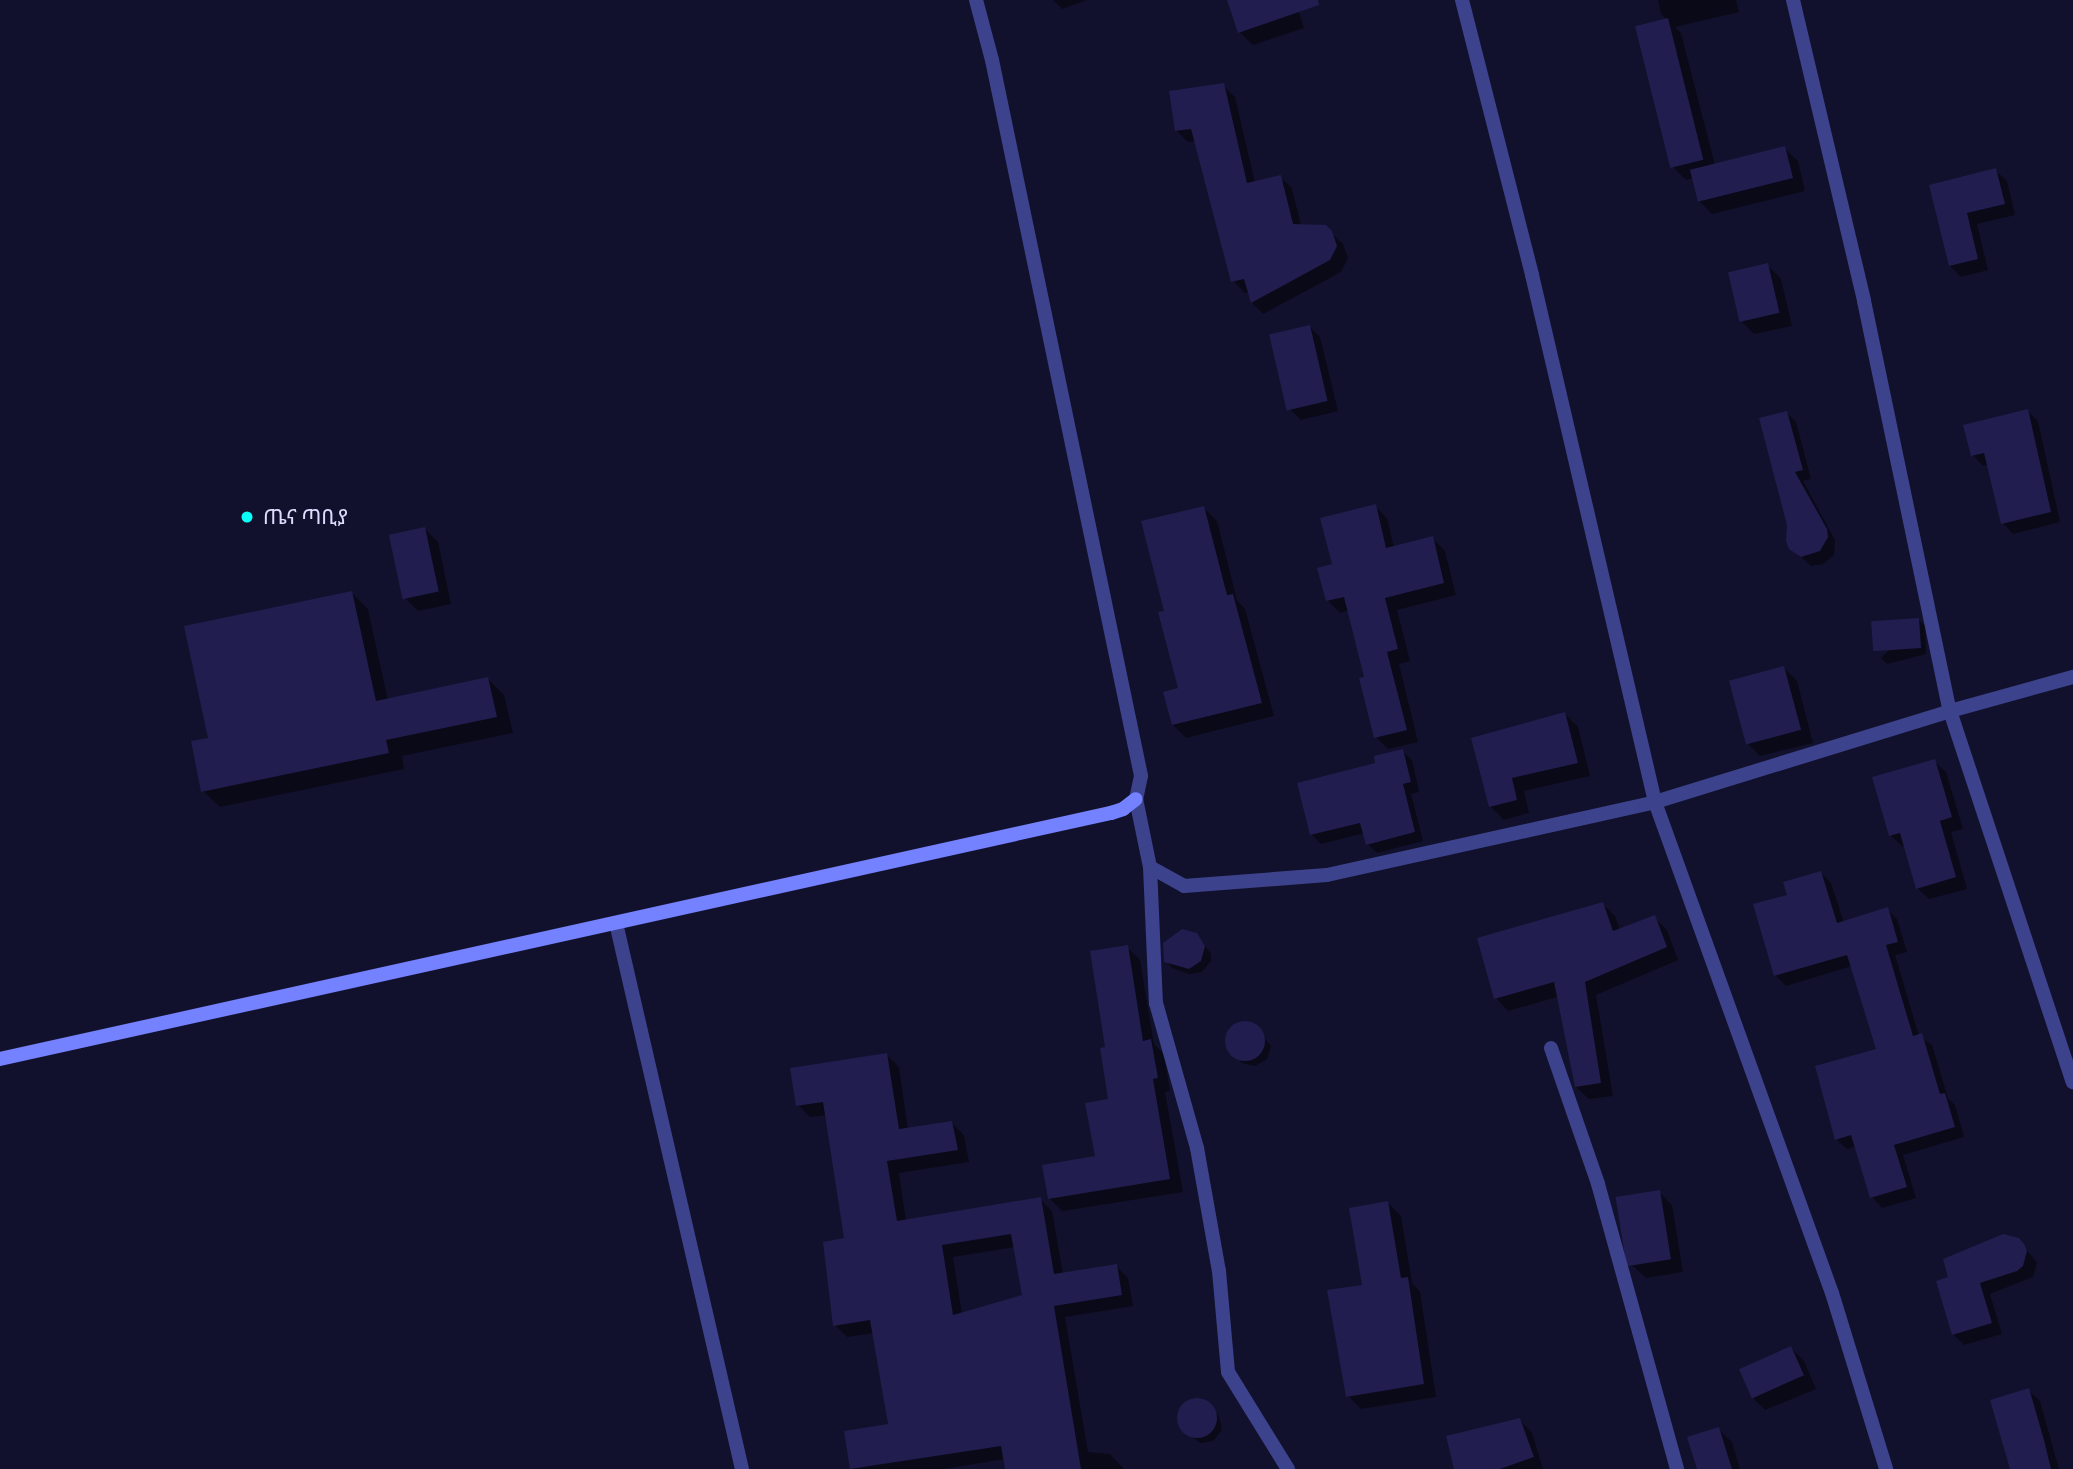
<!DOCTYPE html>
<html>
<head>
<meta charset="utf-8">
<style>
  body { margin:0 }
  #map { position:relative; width:2073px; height:1469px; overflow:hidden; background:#12112d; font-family:"PT Sans Narrow","Noto Sans Ethiopic",sans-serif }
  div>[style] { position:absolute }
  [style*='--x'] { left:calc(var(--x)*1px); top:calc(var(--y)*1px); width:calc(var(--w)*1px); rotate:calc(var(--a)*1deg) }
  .shadow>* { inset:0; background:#0007 }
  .building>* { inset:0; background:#211d4e; transform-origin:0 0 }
  .round { border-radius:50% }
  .street>* { height:14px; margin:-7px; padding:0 7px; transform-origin:7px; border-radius:7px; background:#3c438c }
  .secondary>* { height:14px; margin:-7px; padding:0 7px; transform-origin:7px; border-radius:7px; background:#7482ff }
  .dots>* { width:19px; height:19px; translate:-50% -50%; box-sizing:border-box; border:4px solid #12112d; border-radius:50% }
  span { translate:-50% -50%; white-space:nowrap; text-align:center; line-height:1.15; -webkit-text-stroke:6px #12112d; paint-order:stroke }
  .poi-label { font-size:21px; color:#ddf }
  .left { translate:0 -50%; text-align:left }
</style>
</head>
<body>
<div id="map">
  <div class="shadow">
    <div style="clip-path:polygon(1053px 0,1087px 0,1062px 9px)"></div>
    <div style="clip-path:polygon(1229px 0,1295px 0,1304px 28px,1253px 45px,1239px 32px)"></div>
    <div style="clip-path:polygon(1658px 0,1736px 0,1739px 12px,1675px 27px,1681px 33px,1715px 165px,1784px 148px,1798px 161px,1805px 191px,1712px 214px,1699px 201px,1694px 178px,1686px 180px,1673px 167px,1667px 20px,1661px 14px)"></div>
    <div style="clip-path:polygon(1223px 85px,1235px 97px,1255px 183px,1280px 177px,1292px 188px,1301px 226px,1325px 227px,1343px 244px,1348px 258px,1341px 272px,1263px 314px,1252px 303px,1249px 292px,1245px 293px,1233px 281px,1196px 141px,1188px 142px,1176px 130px)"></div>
    <div style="clip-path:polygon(1995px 170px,2007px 181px,2015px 215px,1977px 224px,1988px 270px,1961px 277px,1950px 266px,1931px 186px)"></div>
    <div style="clip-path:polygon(1767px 265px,1781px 279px,1792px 326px,1754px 334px,1741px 321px)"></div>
    <div style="clip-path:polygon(1310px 327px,1320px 337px,1338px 411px,1301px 420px,1290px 409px)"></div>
    <div style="clip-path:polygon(2027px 411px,2038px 421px,2060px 522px,2013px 534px,2003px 523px,1989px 464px,1983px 466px,1973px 455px)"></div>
    <div style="clip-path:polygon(1787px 413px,1796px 422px,1811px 479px,1803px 481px,1835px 540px,1834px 555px,1823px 564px,1811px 566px,1791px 548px)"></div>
    <div style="clip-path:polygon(1375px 506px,1387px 518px,1394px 548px,1432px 538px,1445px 551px,1456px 595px,1397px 610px,1410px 661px,1399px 664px,1418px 742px,1388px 749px,1376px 737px,1366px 678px,1349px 610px,1340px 613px,1327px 600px,1335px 565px)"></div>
    <div style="clip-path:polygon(1204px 508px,1217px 521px,1237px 600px,1245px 609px,1274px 716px,1186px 738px,1173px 725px,1180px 690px,1166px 612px)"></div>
    <div style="clip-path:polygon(425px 529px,438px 542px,451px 604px,418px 611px,404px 597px)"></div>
    <div style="clip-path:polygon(351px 592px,368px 609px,388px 701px,488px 679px,504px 695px,513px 733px,402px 756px,404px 769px,220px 807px,203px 791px)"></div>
    <div style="clip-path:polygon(1919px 620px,1925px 626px,1926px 654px,1887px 664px,1881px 658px)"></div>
    <div style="clip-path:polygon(1784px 668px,1797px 681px,1813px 743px,1760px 756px,1747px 743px)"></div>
    <div style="clip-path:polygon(1565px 714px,1578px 727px,1590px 776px,1524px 791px,1529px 813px,1504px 820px,1491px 807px,1473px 739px)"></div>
    <div style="clip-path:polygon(1402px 751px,1412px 760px,1419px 792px,1411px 794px,1423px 841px,1377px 853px,1367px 844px,1365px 833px,1321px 844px,1311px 834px)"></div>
    <div style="clip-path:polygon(1934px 761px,1946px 772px,1963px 829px,1951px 832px,1967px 889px,1929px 899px,1917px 888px,1905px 845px,1902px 846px,1890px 835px)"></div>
    <div style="clip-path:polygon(1821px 873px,1831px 883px,1844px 923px,1887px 909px,1897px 919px,1907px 952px,1895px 955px,1919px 1036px,1932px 1045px,1948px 1098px,1955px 1105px,1964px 1137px,1903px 1155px,1916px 1198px,1882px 1208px,1872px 1197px,1856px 1146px,1847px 1149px,1836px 1139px,1878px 1050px,1852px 966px,1786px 986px,1775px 975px,1789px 896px)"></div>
    <div style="clip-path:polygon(1603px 904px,1615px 916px,1620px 930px,1654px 917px,1667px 930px,1678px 960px,1596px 995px,1613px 1096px,1589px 1099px,1576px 1087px,1557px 997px,1508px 1011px,1496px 998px)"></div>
    <div style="clip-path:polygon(1197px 935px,1211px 954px,1211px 961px,1202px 972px,1189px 974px,1172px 968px,1166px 961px)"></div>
    <div style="clip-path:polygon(1127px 947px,1140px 960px,1154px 1044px,1164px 1054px,1170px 1091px,1165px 1092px,1183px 1192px,1062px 1211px,1049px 1198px,1097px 1157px,1110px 1101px,1107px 1048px)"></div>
    <div style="clip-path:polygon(1242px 1024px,1256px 1027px,1271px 1046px,1267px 1059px,1255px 1066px,1242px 1063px,1228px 1045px,1230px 1031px)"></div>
    <div style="clip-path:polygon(evenodd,886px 1054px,899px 1067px,908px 1130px,952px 1123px,964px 1135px,969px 1162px,899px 1173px,906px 1221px,1040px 1199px,1052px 1211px,1063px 1274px,1116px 1266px,1128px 1278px,1133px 1306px,1065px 1317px,1088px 1452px,1110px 1454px,1124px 1469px,1007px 1469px,1005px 1459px,944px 1469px,852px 1469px,846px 1433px,890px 1426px,874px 1333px,847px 1337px,835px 1325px,846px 1240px,827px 1115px,810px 1117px,798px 1105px,886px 1054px,1015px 1247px,1024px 1296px,962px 1314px,953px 1257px,1015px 1247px)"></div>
    <div style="clip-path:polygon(1659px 1192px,1672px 1205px,1683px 1272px,1646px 1278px,1632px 1265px)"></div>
    <div style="clip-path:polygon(1388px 1203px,1401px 1216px,1412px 1283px,1420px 1292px,1436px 1397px,1361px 1409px,1348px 1396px,1364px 1286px)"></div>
    <div style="clip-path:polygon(2023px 1245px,2037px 1263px,2033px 1277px,1990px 1294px,2002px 1334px,1964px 1345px,1953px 1334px,1938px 1282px)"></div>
    <div style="clip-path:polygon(1791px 1348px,1804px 1361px,1816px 1389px,1765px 1410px,1752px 1397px)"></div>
    <div style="clip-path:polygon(2028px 1390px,2040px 1401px,2059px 1469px,2011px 1469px)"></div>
    <div style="clip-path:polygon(1201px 1400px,1219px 1416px,1222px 1430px,1213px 1441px,1200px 1443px,1181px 1428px,1179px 1415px,1187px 1403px)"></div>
    <div style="clip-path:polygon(1520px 1420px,1532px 1433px,1543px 1469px,1456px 1469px)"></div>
    <div style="clip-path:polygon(1718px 1429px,1732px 1442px,1740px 1469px,1699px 1469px)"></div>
  </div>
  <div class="building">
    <div style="clip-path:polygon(1227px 0,1318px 0,1319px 5px,1238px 33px)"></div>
    <div style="left:1668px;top:18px;width:146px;height:34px;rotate:76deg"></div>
    <div style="clip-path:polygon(1224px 83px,1247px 183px,1281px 175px,1293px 224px,1326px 225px,1332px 231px,1337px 246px,1330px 260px,1251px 303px,1244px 279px,1231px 282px,1191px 129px,1175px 131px,1169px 91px)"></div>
    <div style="left:1785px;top:146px;width:33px;height:98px;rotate:76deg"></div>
    <div style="clip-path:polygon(1996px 168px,2005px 204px,1967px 213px,1978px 259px,1949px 266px,1929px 185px)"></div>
    <div style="left:1768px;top:263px;width:51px;height:41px;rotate:77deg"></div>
    <div style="left:1310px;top:325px;width:78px;height:42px;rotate:77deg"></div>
    <div style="clip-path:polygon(2028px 409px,2051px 512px,2001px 524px,1984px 453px,1971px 456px,1963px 425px)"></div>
    <div style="clip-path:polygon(1787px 411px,1803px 470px,1795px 472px,1827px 529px,1828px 537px,1820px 551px,1801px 557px,1789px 549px,1786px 541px,1787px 525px,1759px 418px)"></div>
    <div style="clip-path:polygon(1376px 504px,1386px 548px,1433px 536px,1444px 583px,1385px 598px,1398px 649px,1387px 652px,1407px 730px,1374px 738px,1359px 678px,1364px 677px,1344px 597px,1326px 601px,1317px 568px,1332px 564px,1320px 518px)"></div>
    <div style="clip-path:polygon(1204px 506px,1227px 595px,1233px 594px,1262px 703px,1172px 725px,1163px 692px,1178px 688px,1158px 612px,1164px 611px,1141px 521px)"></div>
    <div style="left:425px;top:527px;width:66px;height:37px;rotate:78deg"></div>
    <div style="clip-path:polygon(352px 591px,376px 701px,488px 677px,497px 717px,386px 740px,389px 753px,201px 792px,191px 741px,208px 738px,184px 626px)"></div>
    <div style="left:1919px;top:618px;width:30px;height:48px;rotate:86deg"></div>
    <div style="left:1784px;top:666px;width:66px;height:57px;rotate:75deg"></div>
    <div style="clip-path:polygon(1565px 712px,1578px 763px,1512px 778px,1517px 800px,1489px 807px,1471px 738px)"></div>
    <div style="clip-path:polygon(1403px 749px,1411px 782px,1403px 784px,1415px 832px,1366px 845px,1360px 823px,1310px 835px,1297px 783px,1375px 763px,1374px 756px)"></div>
    <div style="clip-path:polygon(1935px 759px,1952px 817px,1940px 821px,1956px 877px,1916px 889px,1900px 833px,1889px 836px,1872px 777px)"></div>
    <div style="clip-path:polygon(1821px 871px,1837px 923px,1888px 907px,1898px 942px,1886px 945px,1913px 1036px,1922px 1033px,1940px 1094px,1945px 1093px,1955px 1127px,1894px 1145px,1907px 1187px,1870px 1198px,1851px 1135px,1835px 1140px,1815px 1066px,1876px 1049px,1847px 955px,1774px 976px,1753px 904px,1787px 895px,1783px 882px)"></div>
    <div style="clip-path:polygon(1603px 902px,1613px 931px,1655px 915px,1667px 947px,1585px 982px,1601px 1083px,1575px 1087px,1554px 982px,1494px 999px,1477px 938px)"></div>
    <div style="clip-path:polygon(1182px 929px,1197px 933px,1205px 946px,1201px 961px,1189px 969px,1164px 962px,1163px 943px)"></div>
    <div style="clip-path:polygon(1128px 945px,1143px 1041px,1151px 1039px,1158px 1078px,1153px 1079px,1170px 1179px,1048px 1199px,1042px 1165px,1095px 1156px,1085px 1103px,1108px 1099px,1100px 1048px,1105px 1047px,1090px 951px)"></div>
    <div class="round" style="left:1225px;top:1021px;width:40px;height:40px"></div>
    <div style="clip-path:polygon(evenodd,887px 1053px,899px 1129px,952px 1121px,958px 1150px,887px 1161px,897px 1221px,1041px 1197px,1054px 1274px,1117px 1264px,1122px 1295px,1054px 1306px,1081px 1469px,1005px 1469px,1001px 1446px,850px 1469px,844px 1431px,888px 1424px,870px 1320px,833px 1326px,823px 1242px,844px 1238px,823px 1102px,796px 1106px,790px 1068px,887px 1053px,1011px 1234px,1022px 1295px,953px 1315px,942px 1245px,1011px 1234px)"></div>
    <div style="left:1660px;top:1190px;width:70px;height:45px;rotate:81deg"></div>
    <div style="clip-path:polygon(1388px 1201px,1401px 1278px,1408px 1277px,1424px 1384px,1346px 1397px,1327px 1290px,1362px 1285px,1349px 1208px)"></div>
    <div style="clip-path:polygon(2003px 1234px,2019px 1238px,2024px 1244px,2027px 1251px,2023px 1266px,2017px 1271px,1980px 1283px,1992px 1323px,1952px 1335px,1936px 1281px,1948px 1277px,1943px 1259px)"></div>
    <div style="left:1791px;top:1346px;width:32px;height:57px;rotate:66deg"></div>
    <div style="clip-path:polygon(2029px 1388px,2044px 1440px,2051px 1469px,2010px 1469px,1990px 1400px)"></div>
    <div class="round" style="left:1177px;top:1398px;width:40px;height:40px"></div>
    <div style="clip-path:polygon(1520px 1418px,1534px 1457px,1500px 1469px,1454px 1469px,1446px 1436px)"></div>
    <div style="clip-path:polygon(1719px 1427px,1732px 1469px,1697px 1469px,1687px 1437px)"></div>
  </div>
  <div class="street">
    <div style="--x:976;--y:0;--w:62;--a:75.1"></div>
    <div style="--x:992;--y:60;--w:731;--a:78.24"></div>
    <div style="--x:1141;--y:776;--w:24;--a:102"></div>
    <div style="--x:1136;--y:799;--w:69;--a:78.4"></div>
    <div style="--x:1150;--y:867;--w:39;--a:29"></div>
    <div style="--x:1184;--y:886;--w:143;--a:-4.4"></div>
    <div style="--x:1327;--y:875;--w:336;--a:-12.5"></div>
    <div style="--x:1655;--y:802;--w:309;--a:-17.1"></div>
    <div style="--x:1950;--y:711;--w:128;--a:-15.5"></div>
    <div style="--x:1462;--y:0;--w:284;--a:75.7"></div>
    <div style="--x:1532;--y:275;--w:541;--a:76.86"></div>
    <div style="--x:1655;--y:802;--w:522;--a:70.18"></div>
    <div style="--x:1832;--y:1293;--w:184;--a:72.9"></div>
    <div style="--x:1793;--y:0;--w:309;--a:76.7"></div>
    <div style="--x:1864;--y:301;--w:419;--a:78.2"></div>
    <div style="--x:1950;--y:711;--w:391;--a:71.7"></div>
    <div style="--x:1150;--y:867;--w:136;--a:87.5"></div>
    <div style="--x:1156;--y:1003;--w:151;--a:74.2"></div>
    <div style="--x:1197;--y:1148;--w:125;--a:79.9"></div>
    <div style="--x:1219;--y:1271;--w:101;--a:84.9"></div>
    <div style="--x:1228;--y:1372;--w:114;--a:58.3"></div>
    <div style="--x:616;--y:923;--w:560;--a:77.01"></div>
    <div style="--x:1551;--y:1048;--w:144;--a:70.9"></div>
    <div style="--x:1598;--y:1184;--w:296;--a:74.5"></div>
  </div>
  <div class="secondary">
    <div style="--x:0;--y:1059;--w:1138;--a:-12.49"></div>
    <div style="--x:1111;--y:813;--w:13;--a:-18"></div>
    <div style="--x:1123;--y:809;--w:16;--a:-38"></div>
  </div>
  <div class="dots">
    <div style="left:247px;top:517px;background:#09fff8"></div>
  </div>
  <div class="poi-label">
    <span class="left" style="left:263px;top:517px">ጤና ጣቢያ</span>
  </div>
</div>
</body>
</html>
